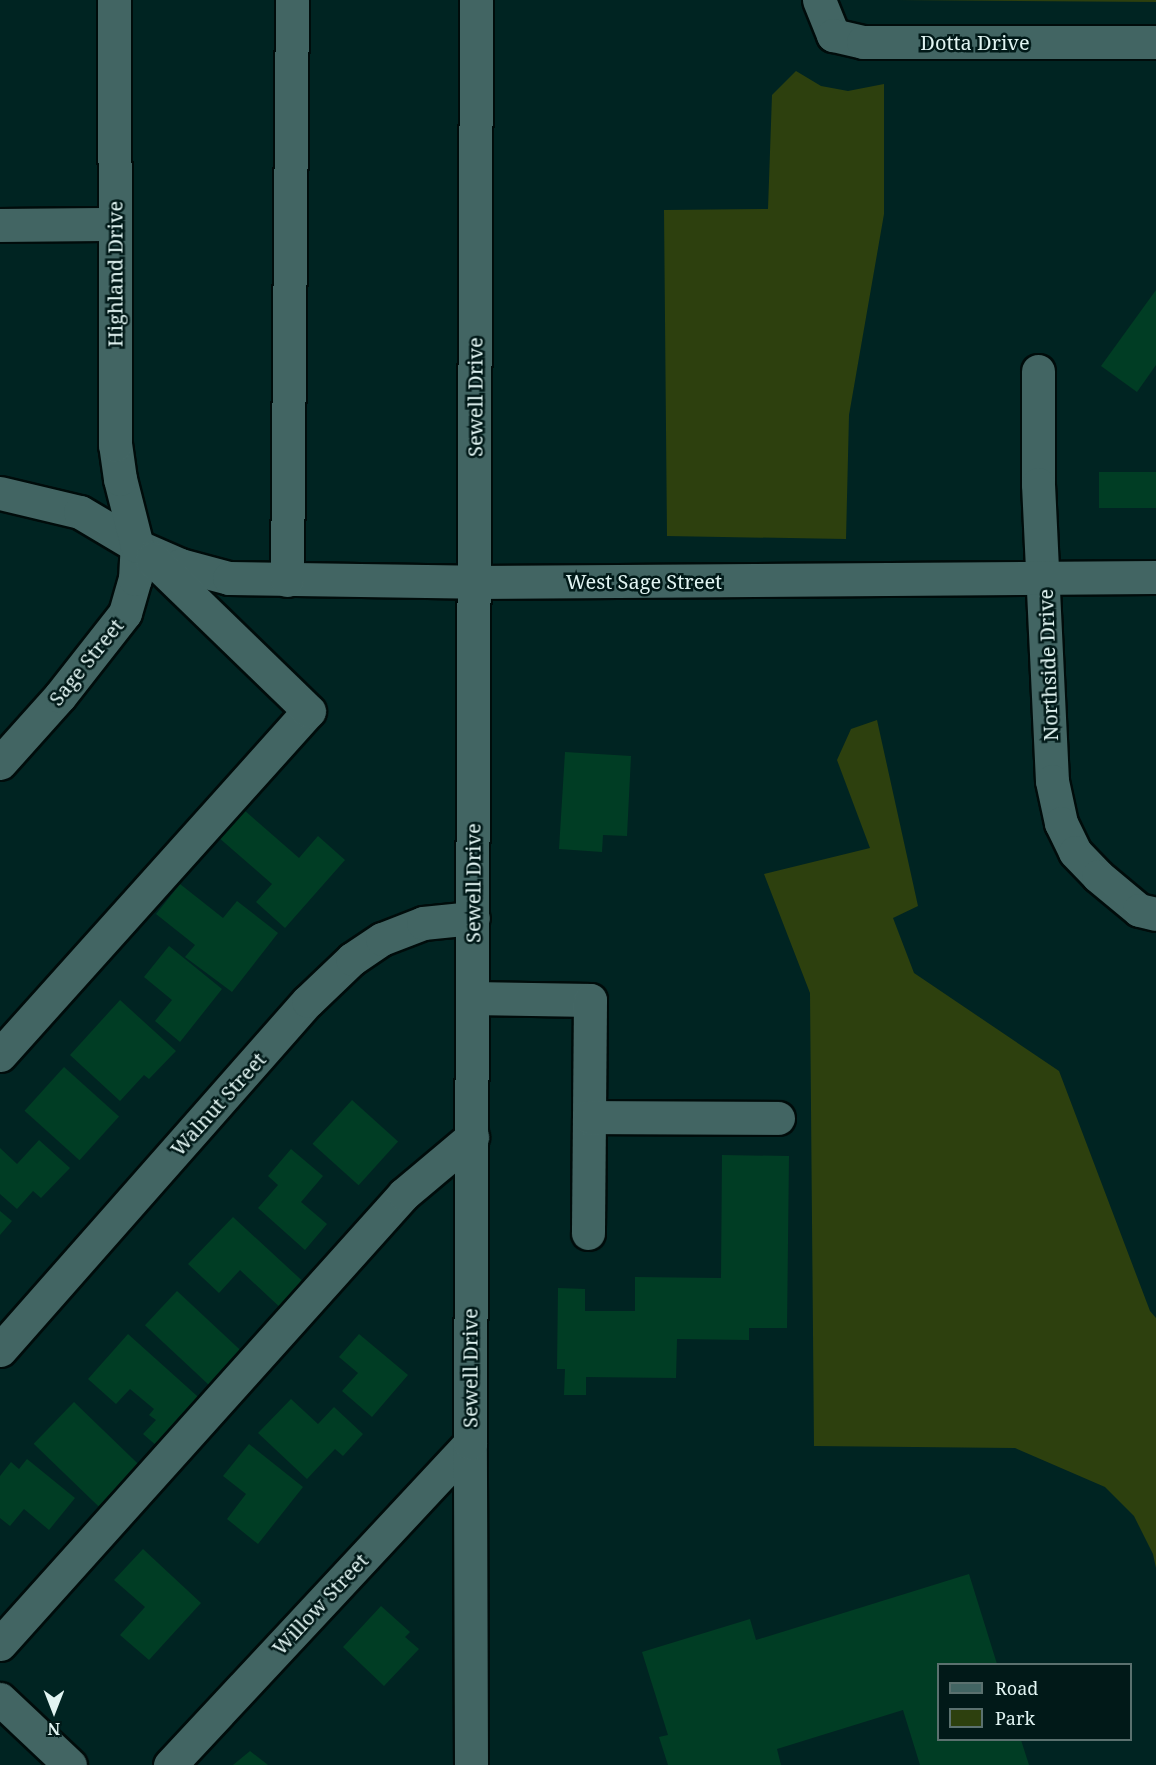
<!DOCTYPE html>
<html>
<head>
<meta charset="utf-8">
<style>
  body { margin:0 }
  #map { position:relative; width:1156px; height:1765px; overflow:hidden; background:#002422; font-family:"Noto Serif",serif }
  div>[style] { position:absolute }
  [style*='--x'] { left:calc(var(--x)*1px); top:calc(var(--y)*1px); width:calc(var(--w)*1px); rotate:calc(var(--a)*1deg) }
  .green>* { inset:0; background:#2d400e }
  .building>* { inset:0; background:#003d24; transform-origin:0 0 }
  .roads { filter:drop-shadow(2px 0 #000c0b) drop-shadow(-2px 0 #000c0b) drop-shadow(0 2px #000c0b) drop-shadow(0 -2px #000c0b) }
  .minor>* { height:33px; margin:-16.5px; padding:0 16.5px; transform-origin:16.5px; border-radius:16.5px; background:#426563 }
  span { translate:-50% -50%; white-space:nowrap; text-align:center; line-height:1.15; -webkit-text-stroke:5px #011918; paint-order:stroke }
  .street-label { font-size:20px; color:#e1f4f2 }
  .legend { position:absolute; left:937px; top:1663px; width:195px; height:78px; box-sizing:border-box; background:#011918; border:2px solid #5b716f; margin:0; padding:8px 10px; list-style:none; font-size:18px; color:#e1f4f2 }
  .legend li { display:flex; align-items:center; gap:12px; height:30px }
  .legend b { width:30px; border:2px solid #5b716f }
  .north { position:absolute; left:24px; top:1681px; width:60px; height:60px; -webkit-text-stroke:4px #011918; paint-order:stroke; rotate:180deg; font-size:16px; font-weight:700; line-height:24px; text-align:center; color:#e1f4f2 }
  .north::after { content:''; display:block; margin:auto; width:21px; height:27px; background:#e1f4f2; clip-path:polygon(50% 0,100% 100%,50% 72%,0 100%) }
</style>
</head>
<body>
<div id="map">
  <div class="green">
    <div style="clip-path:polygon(898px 0,1156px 0,1156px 2px)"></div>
    <div style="clip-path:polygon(796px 71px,821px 86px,848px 91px,884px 84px,884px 214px,849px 415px,846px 539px,667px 536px,664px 210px,768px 209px,772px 95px)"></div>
    <div style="clip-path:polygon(877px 720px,918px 906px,893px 918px,914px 973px,1059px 1071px,1150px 1311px,1156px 1318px,1156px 1568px,1153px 1554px,1134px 1516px,1105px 1487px,1015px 1448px,814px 1446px,810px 993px,764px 874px,870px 848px,837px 760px,851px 729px)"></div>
  </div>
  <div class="building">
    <div style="clip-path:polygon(1156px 290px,1156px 365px,1137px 392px,1101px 366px)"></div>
    <div style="left:1156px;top:472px;width:36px;height:57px;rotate:90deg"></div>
    <div style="clip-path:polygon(565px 752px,631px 756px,627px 836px,603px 835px,602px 852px,559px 849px)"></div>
    <div style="clip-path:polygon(243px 809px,299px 858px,318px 836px,345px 860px,285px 928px,256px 902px,272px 884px,218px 837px)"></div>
    <div style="clip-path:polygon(180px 884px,223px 918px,237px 901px,278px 933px,232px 992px,185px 957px,195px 945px,156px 914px)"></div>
    <div style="clip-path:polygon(169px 946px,222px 989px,180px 1042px,155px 1021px,172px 1000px,144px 977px)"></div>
    <div style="clip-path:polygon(120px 1000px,176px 1051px,149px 1079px,144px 1075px,120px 1101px,70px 1055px)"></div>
    <div style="left:64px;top:1067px;width:74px;height:59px;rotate:42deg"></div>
    <div style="left:352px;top:1100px;width:62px;height:59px;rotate:42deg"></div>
    <div style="clip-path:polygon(39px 1140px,70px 1168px,41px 1198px,33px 1191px,17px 1209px,0 1194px,0 1148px,17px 1164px)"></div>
    <div style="clip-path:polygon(291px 1149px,323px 1176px,301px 1202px,327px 1224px,305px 1250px,258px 1208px,278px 1185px,268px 1176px)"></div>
    <div style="clip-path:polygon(722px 1155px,789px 1156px,787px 1328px,749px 1328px,749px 1340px,677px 1339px,676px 1378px,586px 1377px,586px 1395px,564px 1395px,565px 1369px,557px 1369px,558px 1288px,585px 1289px,585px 1311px,635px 1311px,635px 1277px,721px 1278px)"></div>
    <div style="clip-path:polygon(0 1211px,12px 1221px,0 1235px)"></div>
    <div style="clip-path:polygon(233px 1217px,309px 1287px,285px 1312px,240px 1270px,219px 1293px,188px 1264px)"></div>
    <div style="left:177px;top:1291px;width:100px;height:47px;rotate:43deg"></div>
    <div style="clip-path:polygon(128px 1334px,206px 1404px,164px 1452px,143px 1434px,156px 1420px,149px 1415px,154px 1409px,130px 1389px,116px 1404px,88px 1379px)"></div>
    <div style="clip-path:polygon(359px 1334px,408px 1375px,372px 1417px,342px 1391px,358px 1373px,339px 1357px)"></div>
    <div style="clip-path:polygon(291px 1399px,318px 1424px,334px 1407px,363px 1434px,343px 1456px,335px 1449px,307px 1479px,258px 1433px)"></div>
    <div style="left:74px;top:1402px;width:90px;height:58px;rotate:44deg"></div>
    <div style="clip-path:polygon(249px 1444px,303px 1487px,258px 1544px,227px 1519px,246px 1494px,223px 1476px)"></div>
    <div style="clip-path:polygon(27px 1459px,75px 1498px,49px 1530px,24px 1509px,10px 1526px,0 1518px,0 1476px,11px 1462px,19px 1469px)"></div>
    <div style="clip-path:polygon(143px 1549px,201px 1603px,149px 1660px,120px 1635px,145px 1607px,114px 1580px)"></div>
    <div style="clip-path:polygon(969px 1574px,997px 1664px,938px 1664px,938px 1740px,1021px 1740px,1029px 1765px,920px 1765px,903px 1710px,777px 1749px,781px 1765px,668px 1765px,659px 1737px,668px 1735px,642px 1652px,750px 1619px,756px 1640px)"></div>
    <div style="clip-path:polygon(381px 1606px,410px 1632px,405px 1637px,419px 1649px,384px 1686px,343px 1647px)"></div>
    <div style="clip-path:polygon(250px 1751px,268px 1765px,233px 1765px)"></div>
  </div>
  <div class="roads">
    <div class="minor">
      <div style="--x:819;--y:0;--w:38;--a:68"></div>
      <div style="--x:833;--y:35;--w:31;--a:13"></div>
      <div style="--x:863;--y:42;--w:293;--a:0"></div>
      <div style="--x:0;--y:225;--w:114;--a:-0.5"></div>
      <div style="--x:1038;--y:371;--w:113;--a:90"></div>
      <div style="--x:1038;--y:484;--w:297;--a:87.3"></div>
      <div style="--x:1052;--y:781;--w:43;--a:77.9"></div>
      <div style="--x:1061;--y:823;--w:32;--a:64"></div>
      <div style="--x:1075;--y:852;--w:33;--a:46"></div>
      <div style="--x:1098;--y:876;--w:53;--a:39.7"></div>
      <div style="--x:1139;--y:910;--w:17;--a:13"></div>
      <div style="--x:0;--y:493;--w:82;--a:13.4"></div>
      <div style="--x:80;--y:512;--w:66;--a:30.8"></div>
      <div style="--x:137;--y:546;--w:47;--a:23.8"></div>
      <div style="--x:180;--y:565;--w:51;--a:14.9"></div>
      <div style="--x:229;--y:578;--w:246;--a:0.9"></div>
      <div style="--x:475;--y:582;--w:681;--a:-0.42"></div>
      <div style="--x:287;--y:580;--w:580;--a:-89.51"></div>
      <div style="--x:0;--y:763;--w:90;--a:-48.2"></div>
      <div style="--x:60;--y:696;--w:105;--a:-51.9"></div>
      <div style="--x:125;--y:613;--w:35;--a:-74"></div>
      <div style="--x:135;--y:579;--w:33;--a:-87"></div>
      <div style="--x:137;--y:546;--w:69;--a:-104.2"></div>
      <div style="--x:120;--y:479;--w:34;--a:-98"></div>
      <div style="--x:115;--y:445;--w:445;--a:-90.1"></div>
      <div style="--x:473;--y:998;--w:117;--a:1"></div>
      <div style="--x:590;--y:1000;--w:233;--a:90.5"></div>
      <div style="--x:0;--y:1055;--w:462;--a:-48.1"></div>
      <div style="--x:309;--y:711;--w:219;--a:-135.9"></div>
      <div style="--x:589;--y:1117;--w:189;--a:0.3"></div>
      <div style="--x:0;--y:1350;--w:465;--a:-48.6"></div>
      <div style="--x:308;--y:1001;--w:61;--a:-43.7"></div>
      <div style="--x:352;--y:959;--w:36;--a:-34"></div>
      <div style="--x:382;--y:939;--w:44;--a:-21.3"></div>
      <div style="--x:423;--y:923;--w:50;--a:-5.7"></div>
      <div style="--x:0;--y:1644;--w:605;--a:-48.08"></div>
      <div style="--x:404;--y:1194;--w:89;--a:-40"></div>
      <div style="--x:0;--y:1699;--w:96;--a:43.3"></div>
      <div style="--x:170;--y:1765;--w:440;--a:-47"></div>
      <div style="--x:471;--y:1765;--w:322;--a:-90.2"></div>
      <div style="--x:470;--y:1443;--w:1443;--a:-89.76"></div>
    </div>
  </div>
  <div class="street-label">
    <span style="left:975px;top:42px">Dotta Drive</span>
    <span style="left:115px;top:274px;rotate:-90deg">Highland Drive</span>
    <span style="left:475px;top:397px;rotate:-90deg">Sewell Drive</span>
    <span style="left:644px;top:581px">West Sage Street</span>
    <span style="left:86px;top:662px;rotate:-51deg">Sage Street</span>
    <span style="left:1048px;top:665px;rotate:-92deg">Northside Drive</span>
    <span style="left:473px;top:883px;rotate:-90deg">Sewell Drive</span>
    <span style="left:218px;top:1104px;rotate:-48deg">Walnut Street</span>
    <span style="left:470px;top:1368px;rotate:-90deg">Sewell Drive</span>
    <span style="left:320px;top:1604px;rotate:-47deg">Willow Street</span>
  </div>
  <ul class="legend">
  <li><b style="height:8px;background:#426563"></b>Road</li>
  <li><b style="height:16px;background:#2d400e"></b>Park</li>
  </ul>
  <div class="north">N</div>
</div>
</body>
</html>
